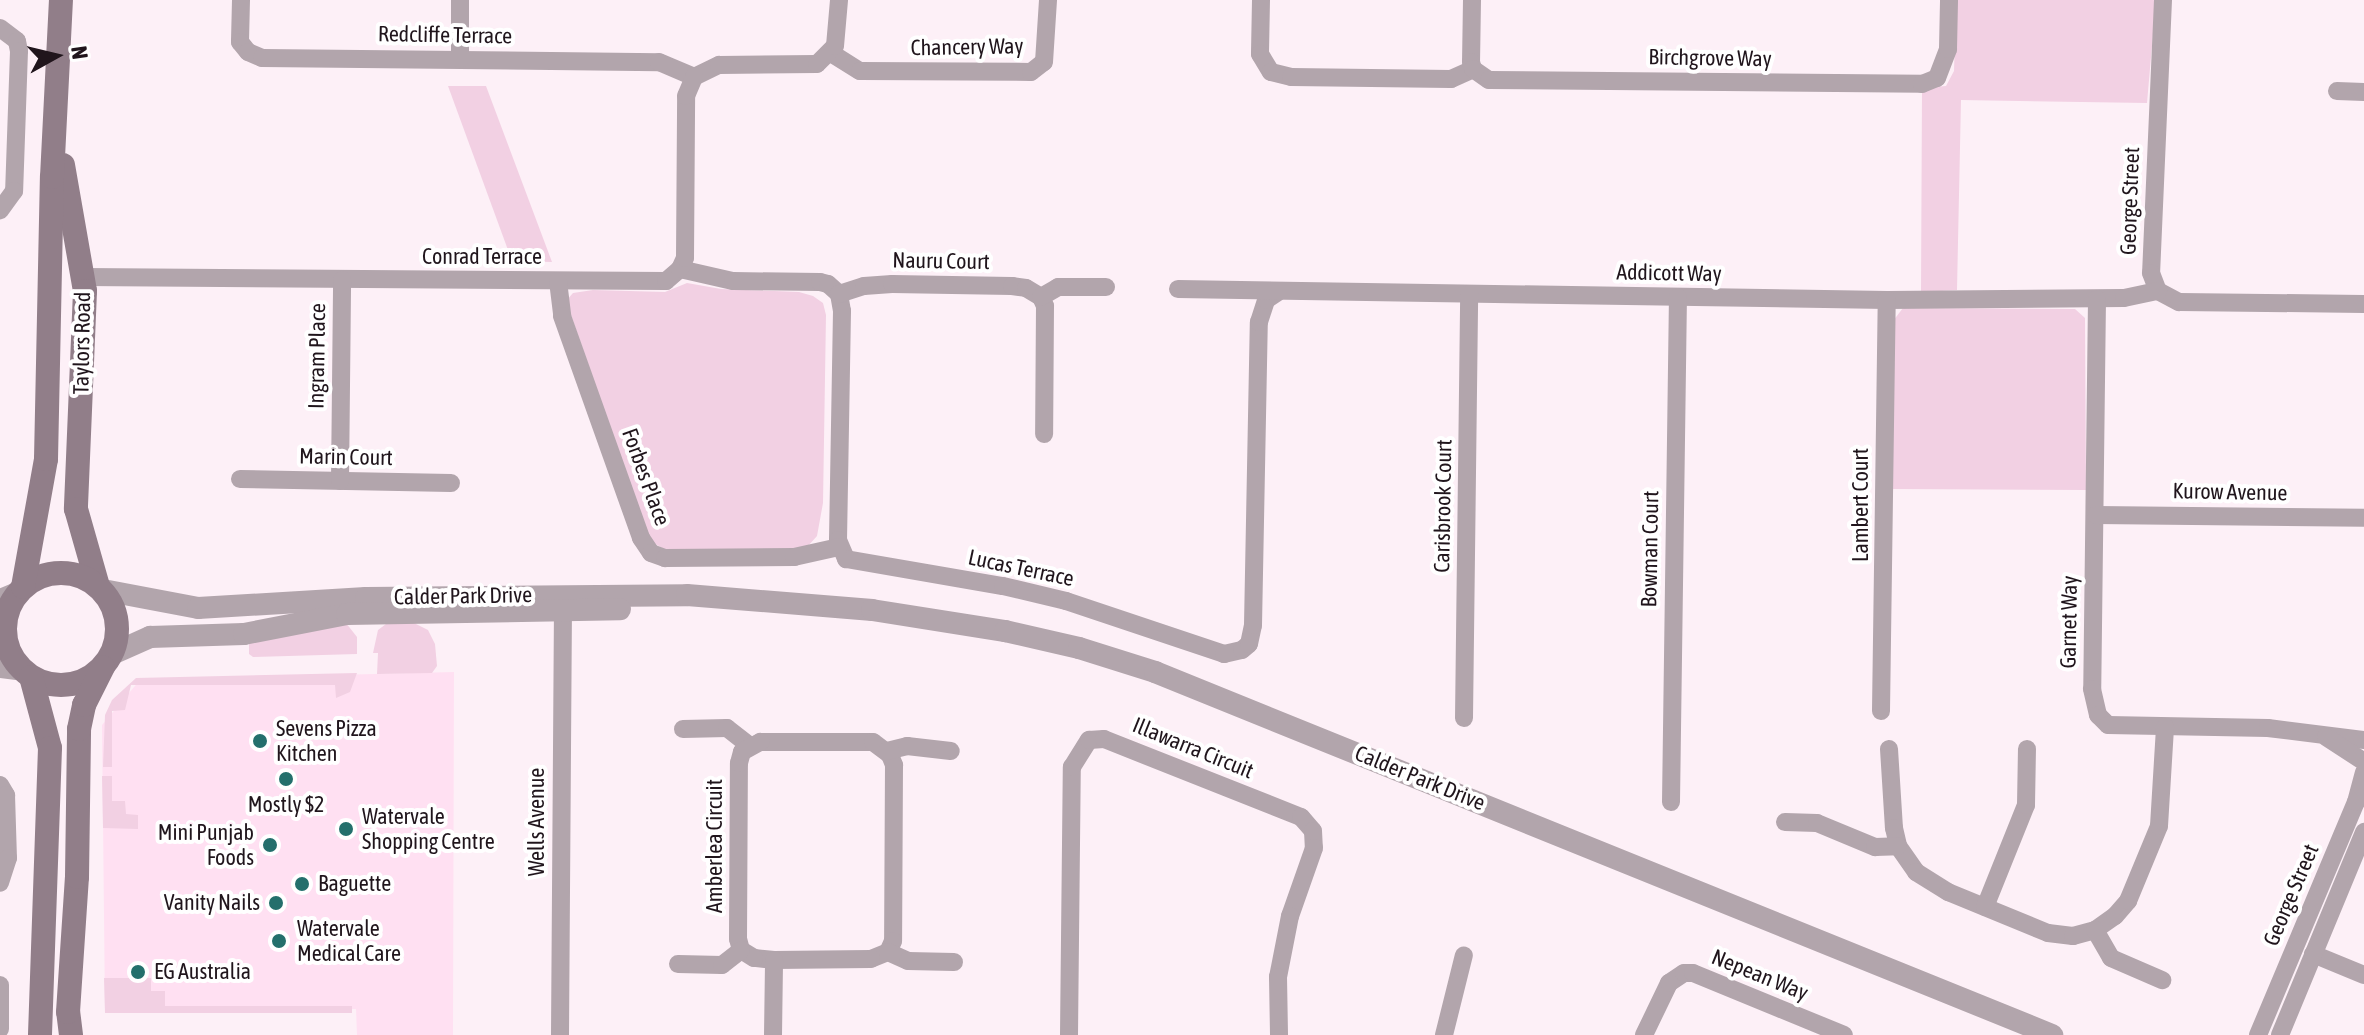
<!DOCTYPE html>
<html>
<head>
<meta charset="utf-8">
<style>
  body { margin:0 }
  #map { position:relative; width:2364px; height:1035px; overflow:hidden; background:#fdf0f7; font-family:"Asap Condensed",sans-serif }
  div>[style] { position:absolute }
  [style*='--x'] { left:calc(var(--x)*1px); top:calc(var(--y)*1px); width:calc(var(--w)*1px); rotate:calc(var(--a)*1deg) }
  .built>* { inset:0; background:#ffe0f2 }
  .green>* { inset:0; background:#f2d0e3 }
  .minor>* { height:18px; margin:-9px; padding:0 9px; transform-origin:9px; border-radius:9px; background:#b2a5ac }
  .tertiary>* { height:22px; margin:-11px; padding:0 11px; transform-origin:11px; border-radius:11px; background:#b2a5ac }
  .secondary>* { height:24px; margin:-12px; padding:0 12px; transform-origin:12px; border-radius:12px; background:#917e89 }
  .secondary>.ring { margin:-12px; padding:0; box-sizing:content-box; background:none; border:24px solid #917e89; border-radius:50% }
  .dots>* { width:22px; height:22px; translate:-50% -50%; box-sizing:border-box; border:4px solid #fff; border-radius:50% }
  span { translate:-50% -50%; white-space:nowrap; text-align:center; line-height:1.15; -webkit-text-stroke:8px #fff; paint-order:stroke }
  .street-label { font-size:22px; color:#20151c }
  .poi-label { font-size:22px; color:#20151c }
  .left { translate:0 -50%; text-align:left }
  .right { translate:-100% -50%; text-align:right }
  .north { position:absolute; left:16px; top:16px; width:80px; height:80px; -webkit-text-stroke:6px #fff; paint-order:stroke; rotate:82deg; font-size:22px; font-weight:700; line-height:32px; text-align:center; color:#20151c }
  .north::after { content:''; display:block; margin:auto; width:28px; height:36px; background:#20151c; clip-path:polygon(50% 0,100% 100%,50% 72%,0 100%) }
</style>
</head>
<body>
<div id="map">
  <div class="built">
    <div style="clip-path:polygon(454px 672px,453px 1035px,357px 1035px,356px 1009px,105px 1012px,102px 725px,140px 680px)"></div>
  </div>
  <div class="green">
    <div style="clip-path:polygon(1956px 0,2156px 0,2147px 103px,1961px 100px,1957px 290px,1921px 292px,1922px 88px,1946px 86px,1954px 71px)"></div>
    <div style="clip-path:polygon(448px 86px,486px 86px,552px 262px,512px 261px)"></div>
    <div style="clip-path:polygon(687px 283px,721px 289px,799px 292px,813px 296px,823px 303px,826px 315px,823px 503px,817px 536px,808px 546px,791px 550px,664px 549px,650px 541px,566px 301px,573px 293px,593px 290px,665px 292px)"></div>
    <div style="clip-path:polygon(1903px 308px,2075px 309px,2085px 318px,2086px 490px,1893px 489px,1893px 321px)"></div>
    <div style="clip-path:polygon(408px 620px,428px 630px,435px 644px,437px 666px,432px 673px,377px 674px,378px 653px,373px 653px,378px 630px,390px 621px)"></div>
    <div style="clip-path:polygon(346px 623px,357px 637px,357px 654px,253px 657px,249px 654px,249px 643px)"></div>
    <div style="clip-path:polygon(357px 673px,350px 692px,336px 698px,335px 685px,131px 685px,125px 710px,112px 711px,112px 767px,103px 767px,105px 715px,112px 700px,136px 678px)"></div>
    <div style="clip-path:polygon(102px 776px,112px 776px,112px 801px,125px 801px,126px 814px,138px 815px,138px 829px,103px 828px)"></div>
    <div style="clip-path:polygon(104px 978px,151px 978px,151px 991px,165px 991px,165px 1006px,352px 1006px,352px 1013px,105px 1013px)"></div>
  </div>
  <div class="minor">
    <div style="--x:241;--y:0;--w:42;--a:91.4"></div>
    <div style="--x:240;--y:42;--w:13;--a:51"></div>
    <div style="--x:248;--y:52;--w:15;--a:23"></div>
    <div style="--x:262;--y:58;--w:397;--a:0.6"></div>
    <div style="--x:659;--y:62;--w:38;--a:23"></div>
    <div style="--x:1261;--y:0;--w:54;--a:91.1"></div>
    <div style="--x:1260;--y:54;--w:21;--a:59"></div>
    <div style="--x:1271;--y:72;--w:21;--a:14"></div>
    <div style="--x:1291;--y:77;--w:160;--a:0.7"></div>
    <div style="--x:1451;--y:79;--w:24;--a:-24"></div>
    <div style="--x:1472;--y:0;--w:62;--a:90.9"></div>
    <div style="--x:1471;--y:62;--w:7;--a:74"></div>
    <div style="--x:1473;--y:69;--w:19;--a:35"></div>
    <div style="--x:1489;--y:80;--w:433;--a:0.5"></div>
    <div style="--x:1922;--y:84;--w:16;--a:-22"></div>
    <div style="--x:1937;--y:78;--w:31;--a:-69"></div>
    <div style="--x:1948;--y:49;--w:49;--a:-88.8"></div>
    <div style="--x:2163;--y:0;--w:273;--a:92.5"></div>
    <div style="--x:2151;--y:273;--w:19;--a:69"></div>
    <div style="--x:2158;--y:291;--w:24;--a:28"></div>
    <div style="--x:2179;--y:302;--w:185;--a:0.6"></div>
    <div style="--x:0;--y:28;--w:21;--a:37"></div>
    <div style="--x:17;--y:41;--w:10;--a:79"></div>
    <div style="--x:19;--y:51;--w:140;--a:92"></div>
    <div style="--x:14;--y:191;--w:24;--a:126"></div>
    <div style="--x:831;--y:53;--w:34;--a:32"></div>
    <div style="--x:860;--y:71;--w:171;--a:0.3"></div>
    <div style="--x:1031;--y:72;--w:16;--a:-38"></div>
    <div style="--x:1044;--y:62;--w:62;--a:-86.3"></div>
    <div style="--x:460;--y:59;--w:59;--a:-90"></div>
    <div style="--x:694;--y:77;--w:28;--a:-26"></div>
    <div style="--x:719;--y:65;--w:98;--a:-0.6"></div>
    <div style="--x:817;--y:64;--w:25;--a:-45"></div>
    <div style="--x:835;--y:46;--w:46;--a:-85"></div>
    <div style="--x:2337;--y:91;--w:27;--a:2"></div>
    <div style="--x:680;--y:269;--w:54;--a:12.8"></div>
    <div style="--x:733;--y:281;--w:87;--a:0.7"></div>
    <div style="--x:820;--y:282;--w:8;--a:14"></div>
    <div style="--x:828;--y:284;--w:15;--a:42"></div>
    <div style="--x:839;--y:294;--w:17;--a:80"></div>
    <div style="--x:842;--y:311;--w:229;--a:91"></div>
    <div style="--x:838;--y:540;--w:21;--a:67"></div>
    <div style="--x:846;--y:559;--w:159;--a:9.8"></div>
    <div style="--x:1003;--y:586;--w:65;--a:13.4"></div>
    <div style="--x:1066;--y:601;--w:167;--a:18.5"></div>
    <div style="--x:1224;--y:654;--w:18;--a:-13"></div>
    <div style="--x:1242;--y:650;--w:9;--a:-41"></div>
    <div style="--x:1249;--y:644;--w:19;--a:-78"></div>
    <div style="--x:1253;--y:625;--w:303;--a:-88.9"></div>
    <div style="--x:1259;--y:322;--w:23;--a:-72"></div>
    <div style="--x:1266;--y:300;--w:14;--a:-34"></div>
    <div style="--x:83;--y:277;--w:583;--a:0.39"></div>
    <div style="--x:666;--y:281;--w:18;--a:-41"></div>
    <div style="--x:680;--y:269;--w:12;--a:-66"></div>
    <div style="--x:685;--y:258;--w:162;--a:-89.6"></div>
    <div style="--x:686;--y:96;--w:21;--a:-67"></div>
    <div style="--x:558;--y:281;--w:35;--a:83"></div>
    <div style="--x:562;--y:316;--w:236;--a:70.4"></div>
    <div style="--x:641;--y:538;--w:18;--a:56"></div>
    <div style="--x:651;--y:553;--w:15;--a:20"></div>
    <div style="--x:665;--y:558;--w:129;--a:-0.4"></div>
    <div style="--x:794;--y:557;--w:46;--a:-12.5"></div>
    <div style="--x:1178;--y:289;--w:709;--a:0.89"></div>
    <div style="--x:1887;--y:300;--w:237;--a:-0.5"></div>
    <div style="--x:2124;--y:298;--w:35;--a:-12"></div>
    <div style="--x:839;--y:294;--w:26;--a:-18"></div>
    <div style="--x:864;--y:286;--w:28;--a:-4"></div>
    <div style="--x:892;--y:284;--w:120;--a:1"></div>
    <div style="--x:1012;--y:286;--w:14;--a:8"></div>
    <div style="--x:1026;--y:288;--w:17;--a:31"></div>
    <div style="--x:1041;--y:297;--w:10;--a:66"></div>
    <div style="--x:1045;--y:306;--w:128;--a:90.4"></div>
    <div style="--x:1041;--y:297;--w:20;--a:-30"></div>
    <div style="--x:1058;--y:287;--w:48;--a:0"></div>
    <div style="--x:2097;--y:299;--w:390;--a:90.7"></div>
    <div style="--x:2092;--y:689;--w:27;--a:77"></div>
    <div style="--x:2098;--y:715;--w:14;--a:45"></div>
    <div style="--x:2108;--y:725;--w:160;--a:1.1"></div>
    <div style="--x:2268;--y:728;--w:97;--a:7.1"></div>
    <div style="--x:240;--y:479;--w:211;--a:1.1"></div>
    <div style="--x:340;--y:481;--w:201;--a:-89.4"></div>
    <div style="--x:2096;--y:515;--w:268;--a:0.6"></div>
    <div style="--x:1881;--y:711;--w:411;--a:-89.2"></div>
    <div style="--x:1464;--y:718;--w:424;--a:-89.3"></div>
    <div style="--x:683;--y:729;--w:44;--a:-1.3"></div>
    <div style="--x:727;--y:728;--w:29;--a:38"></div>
    <div style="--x:2326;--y:737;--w:44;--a:33"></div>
    <div style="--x:760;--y:742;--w:113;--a:0"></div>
    <div style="--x:873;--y:742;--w:21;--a:37"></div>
    <div style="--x:890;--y:755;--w:11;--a:68"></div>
    <div style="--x:894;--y:765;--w:176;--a:90.3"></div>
    <div style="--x:893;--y:941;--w:12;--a:114"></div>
    <div style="--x:888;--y:952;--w:18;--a:158"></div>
    <div style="--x:871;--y:959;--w:97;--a:179.4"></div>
    <div style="--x:774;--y:960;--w:20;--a:-174"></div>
    <div style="--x:754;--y:958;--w:15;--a:-148"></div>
    <div style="--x:741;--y:950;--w:11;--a:-105"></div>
    <div style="--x:738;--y:939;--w:176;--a:-89.7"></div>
    <div style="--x:739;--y:763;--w:11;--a:-75"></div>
    <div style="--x:742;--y:752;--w:21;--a:-29"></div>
    <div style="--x:1889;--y:749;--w:79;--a:86.4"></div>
    <div style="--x:1894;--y:828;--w:18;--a:77"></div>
    <div style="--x:1898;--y:846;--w:32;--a:55"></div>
    <div style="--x:1916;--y:872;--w:38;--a:32"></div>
    <div style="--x:1948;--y:892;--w:108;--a:22.3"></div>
    <div style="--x:2048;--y:933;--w:25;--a:7"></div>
    <div style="--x:2073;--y:936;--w:23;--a:-15"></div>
    <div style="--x:2095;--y:930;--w:24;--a:-35"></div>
    <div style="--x:2115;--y:916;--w:20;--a:-49"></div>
    <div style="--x:2128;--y:901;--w:81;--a:-67.5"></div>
    <div style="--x:2159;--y:826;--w:99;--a:-86.5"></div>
    <div style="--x:887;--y:751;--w:21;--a:-14"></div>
    <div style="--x:907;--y:746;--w:44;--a:6.5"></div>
    <div style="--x:0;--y:785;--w:12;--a:59"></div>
    <div style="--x:6;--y:795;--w:63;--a:88.2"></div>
    <div style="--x:8;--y:858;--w:26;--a:108"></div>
    <div style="--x:1671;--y:802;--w:505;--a:-89.21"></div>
    <div style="--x:1785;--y:822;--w:32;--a:2"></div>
    <div style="--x:1817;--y:823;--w:63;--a:22.5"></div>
    <div style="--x:1875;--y:847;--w:23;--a:-2"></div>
    <div style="--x:1985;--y:907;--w:110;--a:-68.1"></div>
    <div style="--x:2026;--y:805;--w:56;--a:-89"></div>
    <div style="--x:2095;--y:930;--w:32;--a:60"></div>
    <div style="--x:2111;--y:958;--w:56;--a:23.3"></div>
    <div style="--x:888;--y:952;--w:22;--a:24"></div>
    <div style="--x:908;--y:961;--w:46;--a:1.2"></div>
    <div style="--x:2313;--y:954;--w:55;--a:22.4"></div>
    <div style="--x:678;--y:964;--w:44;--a:1.3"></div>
    <div style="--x:722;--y:965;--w:24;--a:-38"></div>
    <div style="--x:0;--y:985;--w:44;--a:90"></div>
    <div style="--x:560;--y:1035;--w:425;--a:-89.6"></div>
    <div style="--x:773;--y:1035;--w:75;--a:-89.2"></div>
    <div style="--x:1069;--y:1035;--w:268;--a:-89.4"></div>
    <div style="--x:1072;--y:767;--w:32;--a:-58"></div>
    <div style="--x:1089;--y:740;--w:15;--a:-4"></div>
    <div style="--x:1104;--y:739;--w:212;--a:21.6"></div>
    <div style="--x:1301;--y:817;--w:18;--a:49"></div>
    <div style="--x:1313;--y:831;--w:17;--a:87"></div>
    <div style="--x:1314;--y:848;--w:72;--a:109.4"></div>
    <div style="--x:1290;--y:916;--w:62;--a:101.1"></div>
    <div style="--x:1278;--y:977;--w:58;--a:89"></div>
    <div style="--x:1444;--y:1035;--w:82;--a:-76"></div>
    <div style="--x:1644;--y:1035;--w:58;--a:-64.3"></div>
    <div style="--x:1669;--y:983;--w:18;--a:-34"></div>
    <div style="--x:1684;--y:973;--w:9;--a:0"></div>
    <div style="--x:1693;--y:973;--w:163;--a:22.3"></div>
    <div style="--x:2258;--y:1035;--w:253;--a:-67.2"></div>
    <div style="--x:2356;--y:802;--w:30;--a:-75"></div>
    <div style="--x:2280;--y:1035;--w:220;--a:-67.5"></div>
  </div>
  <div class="tertiary">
    <div style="--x:103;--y:590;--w:97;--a:10.7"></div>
    <div style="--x:198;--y:608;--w:168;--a:-3.4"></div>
    <div style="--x:366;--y:598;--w:321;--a:-0.5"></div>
    <div style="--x:687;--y:595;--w:186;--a:4.6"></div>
    <div style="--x:872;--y:610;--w:135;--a:9"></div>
    <div style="--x:1005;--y:631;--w:76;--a:12.9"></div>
    <div style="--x:1079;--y:648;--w:80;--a:17.5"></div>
    <div style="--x:1155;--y:672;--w:968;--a:22.03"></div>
    <div style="--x:0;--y:600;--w:18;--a:-22"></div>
    <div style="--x:112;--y:654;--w:42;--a:-24.1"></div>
    <div style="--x:150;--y:637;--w:94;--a:-1.8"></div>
    <div style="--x:244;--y:634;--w:105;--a:-11"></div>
    <div style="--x:347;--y:614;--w:273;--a:-1"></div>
    <div style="--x:0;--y:667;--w:23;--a:7"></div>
  </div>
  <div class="secondary">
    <div style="--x:63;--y:165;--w:128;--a:80.1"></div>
    <div style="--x:85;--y:291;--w:218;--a:92.4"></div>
    <div style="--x:76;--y:509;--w:80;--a:74.1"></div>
    <div class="ring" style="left:5px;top:573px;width:88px;height:88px"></div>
    <div style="--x:23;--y:587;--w:130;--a:-79.8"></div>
    <div style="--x:46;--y:459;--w:282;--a:-88.8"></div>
    <div style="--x:52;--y:177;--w:177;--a:-87.1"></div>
    <div style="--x:31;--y:677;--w:73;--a:75"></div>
    <div style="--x:50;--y:748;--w:287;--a:92"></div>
    <div style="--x:71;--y:1035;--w:23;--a:-97"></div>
    <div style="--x:68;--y:1012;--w:135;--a:-86.2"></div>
    <div style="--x:77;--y:877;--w:148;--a:-89.2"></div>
    <div style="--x:79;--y:729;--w:25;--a:-78"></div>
    <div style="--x:84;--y:705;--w:42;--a:-63.4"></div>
  </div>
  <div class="dots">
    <div style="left:260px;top:741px;background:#246f6c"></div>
    <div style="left:286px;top:779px;background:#246f6c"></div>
    <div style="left:346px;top:829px;background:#246f6c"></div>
    <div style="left:270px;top:845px;background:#246f6c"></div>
    <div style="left:302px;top:884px;background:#246f6c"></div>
    <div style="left:276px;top:903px;background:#246f6c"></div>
    <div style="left:279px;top:941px;background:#246f6c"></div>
    <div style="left:138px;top:972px;background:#246f6c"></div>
  </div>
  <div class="street-label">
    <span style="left:445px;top:35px;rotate:1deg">Redcliffe Terrace</span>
    <span style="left:967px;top:47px;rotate:-1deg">Chancery Way</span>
    <span style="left:1710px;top:58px;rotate:1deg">Birchgrove Way</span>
    <span style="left:2130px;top:201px;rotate:-88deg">George Street</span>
    <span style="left:482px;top:257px">Conrad Terrace</span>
    <span style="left:941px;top:261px;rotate:1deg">Nauru Court</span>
    <span style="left:1669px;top:273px;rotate:1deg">Addicott Way</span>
    <span style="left:82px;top:343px;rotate:-89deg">Taylors Road</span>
    <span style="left:317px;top:356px;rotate:-89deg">Ingram Place</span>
    <span style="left:346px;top:457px;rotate:1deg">Marin Court</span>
    <span style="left:646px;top:477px;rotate:70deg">Forbes Place</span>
    <span style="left:2230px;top:492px;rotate:1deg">Kurow Avenue</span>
    <span style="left:1861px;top:505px;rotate:-90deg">Lambert Court</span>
    <span style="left:1443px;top:506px;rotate:-89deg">Carisbrook Court</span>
    <span style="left:1650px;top:549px;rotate:-89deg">Bowman Court</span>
    <span style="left:1021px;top:568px;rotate:12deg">Lucas Terrace</span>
    <span style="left:463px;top:596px;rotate:-1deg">Calder Park Drive</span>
    <span style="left:2069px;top:622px;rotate:-89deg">Garnet Way</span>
    <span style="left:1193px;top:748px;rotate:22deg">Illawarra Circuit</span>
    <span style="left:1420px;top:778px;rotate:22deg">Calder Park Drive</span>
    <span style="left:537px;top:822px;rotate:-90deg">Wells Avenue</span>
    <span style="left:715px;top:846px;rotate:-90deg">Amberlea Circuit</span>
    <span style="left:2291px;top:895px;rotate:-67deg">George Street</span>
    <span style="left:1760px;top:975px;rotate:22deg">Nepean Way</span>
  </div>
  <div class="poi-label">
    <span class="left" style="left:276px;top:741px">Sevens Pizza<br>Kitchen</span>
    <span style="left:286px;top:805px">Mostly $2</span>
    <span class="left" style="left:362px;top:829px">Watervale<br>Shopping Centre</span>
    <span class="right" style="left:254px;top:845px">Mini Punjab<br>Foods</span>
    <span class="left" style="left:318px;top:884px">Baguette</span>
    <span class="right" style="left:260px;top:903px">Vanity Nails</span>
    <span class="left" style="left:297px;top:941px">Watervale<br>Medical Care</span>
    <span class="left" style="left:154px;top:972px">EG Australia</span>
  </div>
  <div class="north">N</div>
</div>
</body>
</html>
